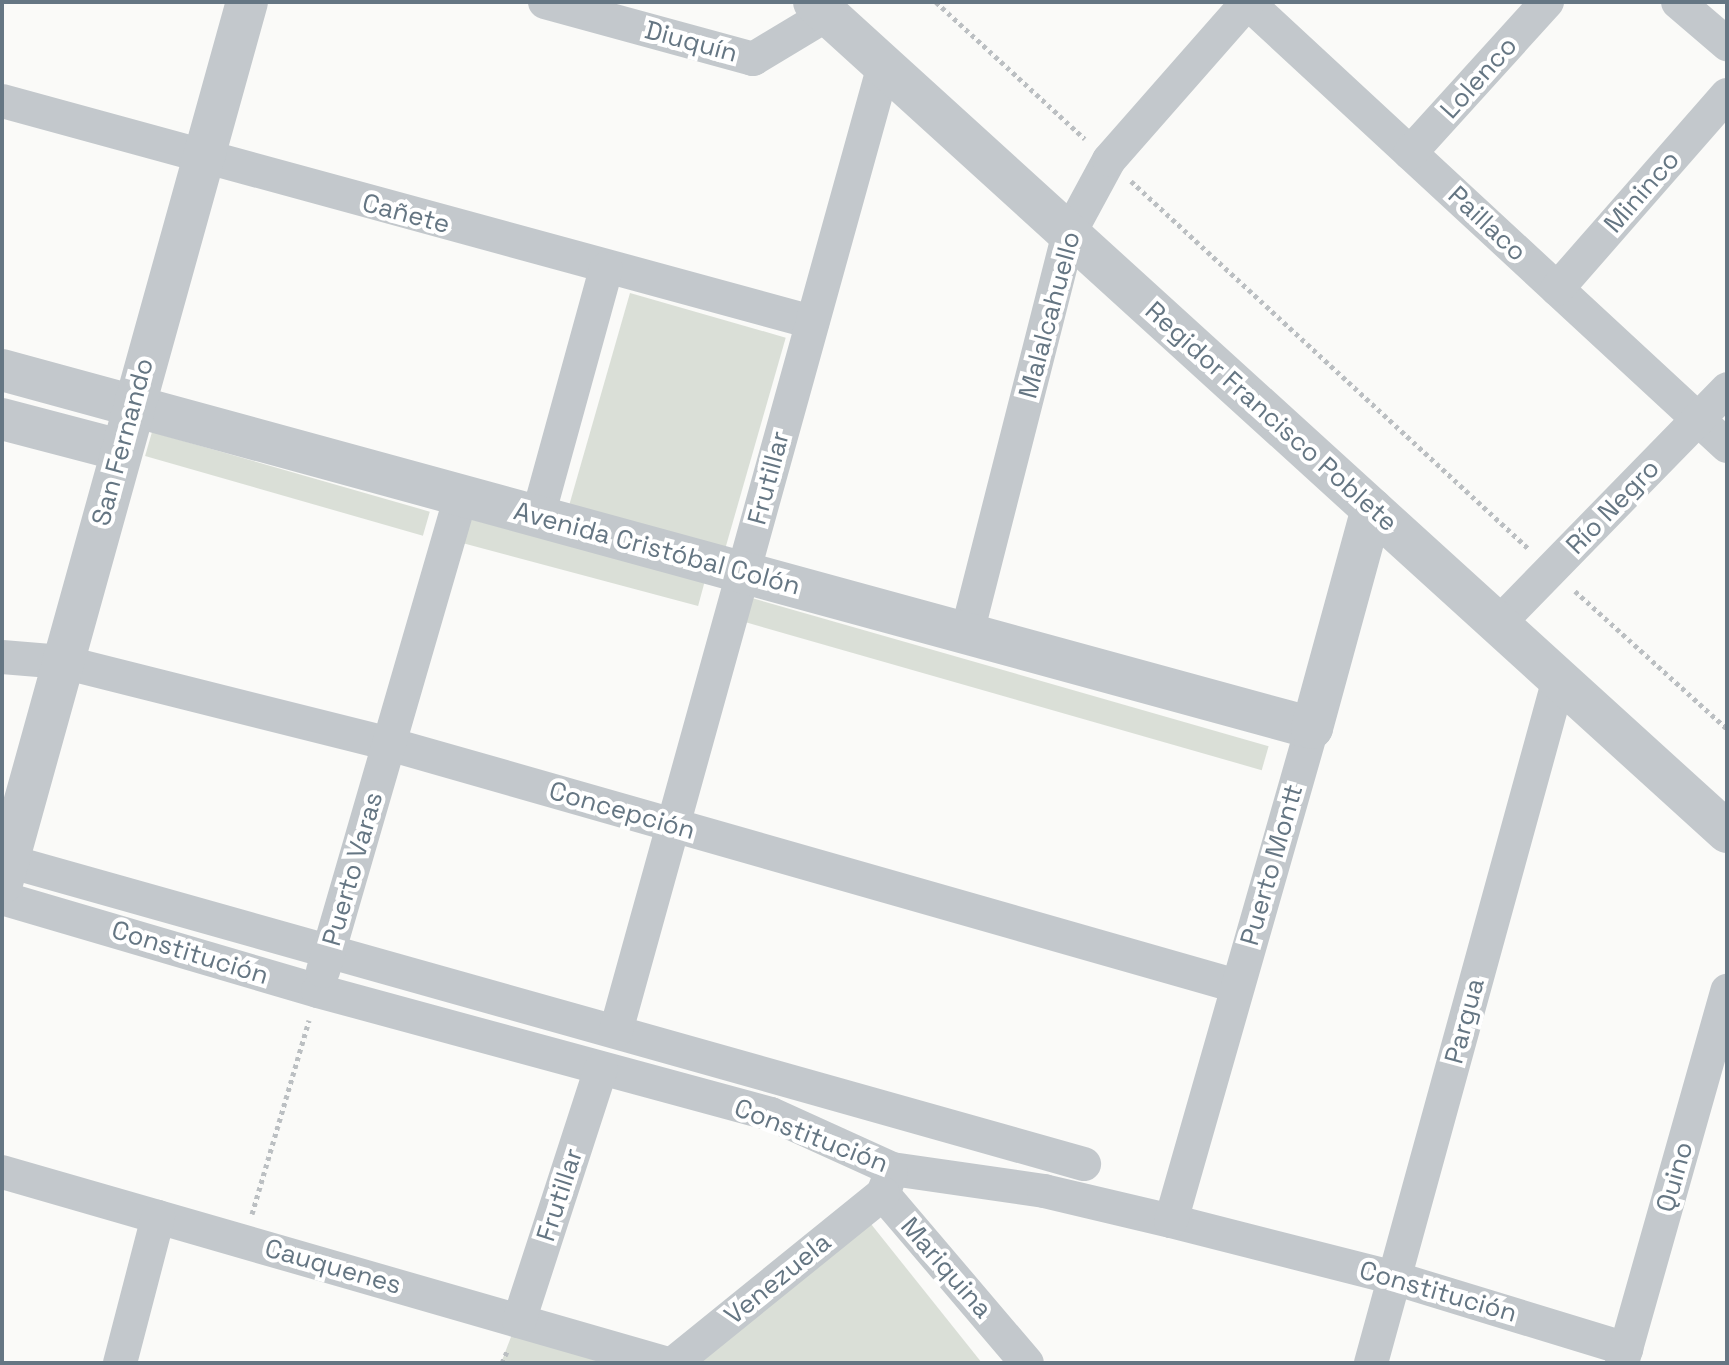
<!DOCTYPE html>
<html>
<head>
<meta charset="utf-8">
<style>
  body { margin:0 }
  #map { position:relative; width:1729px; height:1365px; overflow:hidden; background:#fafaf8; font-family:"Space Grotesk",sans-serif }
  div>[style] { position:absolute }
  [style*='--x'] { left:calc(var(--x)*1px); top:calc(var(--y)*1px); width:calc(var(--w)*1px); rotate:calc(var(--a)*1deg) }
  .green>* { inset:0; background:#dadfd7; transform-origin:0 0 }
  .path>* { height:5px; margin-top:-2.5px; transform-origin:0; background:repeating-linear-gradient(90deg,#bbbfc2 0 4px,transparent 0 8px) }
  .minor>* { height:34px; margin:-17px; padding:0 17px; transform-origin:17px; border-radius:17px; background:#c3c8cc }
  .tertiary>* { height:42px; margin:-21px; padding:0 21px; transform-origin:21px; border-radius:21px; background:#c3c8cc }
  span { translate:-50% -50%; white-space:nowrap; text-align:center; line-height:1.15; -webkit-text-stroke:8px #fff; paint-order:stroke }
  .street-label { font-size:26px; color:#657683 }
  .frame { position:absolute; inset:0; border:4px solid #657683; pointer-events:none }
</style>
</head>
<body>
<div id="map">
  <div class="green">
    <div style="left:630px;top:293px;width:162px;height:222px;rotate:16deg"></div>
    <div style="left:152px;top:432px;width:289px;height:25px;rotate:16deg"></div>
    <div style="left:466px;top:518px;width:247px;height:25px;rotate:15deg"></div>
    <div style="left:738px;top:594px;width:552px;height:25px;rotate:16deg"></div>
    <div style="clip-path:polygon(871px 1224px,982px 1363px,697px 1363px)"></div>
    <div style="clip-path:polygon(514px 1329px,607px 1363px,501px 1363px)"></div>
  </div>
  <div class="path">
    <div style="--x:936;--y:2;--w:202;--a:42.6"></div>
    <div style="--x:1131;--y:181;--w:542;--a:42.76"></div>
    <div style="--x:1575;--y:591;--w:205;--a:42.2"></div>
    <div style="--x:252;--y:1214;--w:202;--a:-73.6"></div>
    <div style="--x:502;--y:1363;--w:15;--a:-67"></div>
  </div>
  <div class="minor">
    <div style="--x:545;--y:2;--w:216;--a:15.3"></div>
    <div style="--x:753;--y:59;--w:87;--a:-31"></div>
    <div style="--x:1247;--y:2;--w:654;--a:42.77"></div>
    <div style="--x:1678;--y:2;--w:65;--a:40.6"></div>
    <div style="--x:2;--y:101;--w:840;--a:15.26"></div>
    <div style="--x:1410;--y:153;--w:204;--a:-47.8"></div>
    <div style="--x:1557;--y:289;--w:258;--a:-48.8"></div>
    <div style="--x:538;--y:516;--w:256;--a:-74.6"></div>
    <div style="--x:1498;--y:624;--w:328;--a:-45.7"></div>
    <div style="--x:967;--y:633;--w:412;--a:-75.7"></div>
    <div style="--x:1069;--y:234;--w:84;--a:-61.6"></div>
    <div style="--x:1109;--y:160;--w:210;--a:-48.7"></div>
    <div style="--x:2;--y:657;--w:61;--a:4.7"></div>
    <div style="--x:63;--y:662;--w:336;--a:14.1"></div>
    <div style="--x:389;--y:744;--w:882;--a:15.93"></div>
    <div style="--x:8;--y:861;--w:1118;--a:15.73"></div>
    <div style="--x:2;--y:898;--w:329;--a:16.4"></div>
    <div style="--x:318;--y:991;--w:469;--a:15.2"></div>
    <div style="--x:771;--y:1114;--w:133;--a:24.4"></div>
    <div style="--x:892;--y:1169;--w:154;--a:8.2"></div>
    <div style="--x:1044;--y:1191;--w:130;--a:13.3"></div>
    <div style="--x:1171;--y:1221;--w:230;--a:14.3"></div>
    <div style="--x:1394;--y:1278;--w:243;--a:17"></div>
    <div style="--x:323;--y:971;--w:496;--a:-73.8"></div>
    <div style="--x:616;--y:1031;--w:1002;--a:-74.49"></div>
    <div style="--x:2;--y:1172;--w:689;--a:16.09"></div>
    <div style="--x:891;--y:1173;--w:22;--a:111"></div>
    <div style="--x:883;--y:1194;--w:222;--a:49.6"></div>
    <div style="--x:1171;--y:1221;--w:513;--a:-74.04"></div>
    <div style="--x:519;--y:1321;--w:265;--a:-72"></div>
    <div style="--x:120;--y:1363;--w:151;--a:-75.4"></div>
    <div style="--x:674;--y:1363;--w:269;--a:-39"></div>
    <div style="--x:1371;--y:1363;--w:709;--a:-74.63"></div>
    <div style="--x:1622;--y:1363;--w:387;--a:-74.2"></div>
  </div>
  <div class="tertiary">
    <div style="--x:814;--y:2;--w:1234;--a:42.27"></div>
    <div style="--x:2;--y:370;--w:1358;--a:15.28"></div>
    <div style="--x:1312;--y:728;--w:227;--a:-74.7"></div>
    <div style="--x:2;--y:419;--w:122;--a:14.7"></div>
    <div style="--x:2;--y:883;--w:914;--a:-74.46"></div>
  </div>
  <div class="street-label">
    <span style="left:691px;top:42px;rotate:15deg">Diuquín</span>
    <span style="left:1479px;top:78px;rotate:-48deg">Lolenco</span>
    <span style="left:1642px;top:192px;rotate:-49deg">Mininco</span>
    <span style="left:406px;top:214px;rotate:15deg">Cañete</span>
    <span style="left:1487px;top:224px;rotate:43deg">Paillaco</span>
    <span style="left:1050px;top:315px;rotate:-75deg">Malalcahuello</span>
    <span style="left:1271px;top:417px;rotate:42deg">Regidor Francisco Poblete</span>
    <span style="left:123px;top:442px;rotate:-75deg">San Fernando</span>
    <span style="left:769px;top:478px;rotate:-75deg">Frutillar</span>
    <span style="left:1613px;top:507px;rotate:-46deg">Río Negro</span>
    <span style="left:657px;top:549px;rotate:15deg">Avenida Cristóbal Colón</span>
    <span style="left:622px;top:811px;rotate:16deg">Concepción</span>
    <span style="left:1272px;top:865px;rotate:-74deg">Puerto Montt</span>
    <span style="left:353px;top:869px;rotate:-74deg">Puerto Varas</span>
    <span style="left:190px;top:953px;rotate:17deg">Constitución</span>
    <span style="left:1465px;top:1021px;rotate:-75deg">Pargua</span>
    <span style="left:811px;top:1136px;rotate:21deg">Constitución</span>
    <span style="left:1675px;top:1177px;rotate:-74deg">Quino</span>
    <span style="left:560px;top:1195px;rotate:-72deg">Frutillar</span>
    <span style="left:333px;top:1267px;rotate:16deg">Cauquenes</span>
    <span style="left:946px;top:1268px;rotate:49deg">Mariquina</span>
    <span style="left:778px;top:1279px;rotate:-39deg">Venezuela</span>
    <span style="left:1438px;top:1292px;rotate:16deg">Constitución</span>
  </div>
  <div class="frame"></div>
</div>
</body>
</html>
